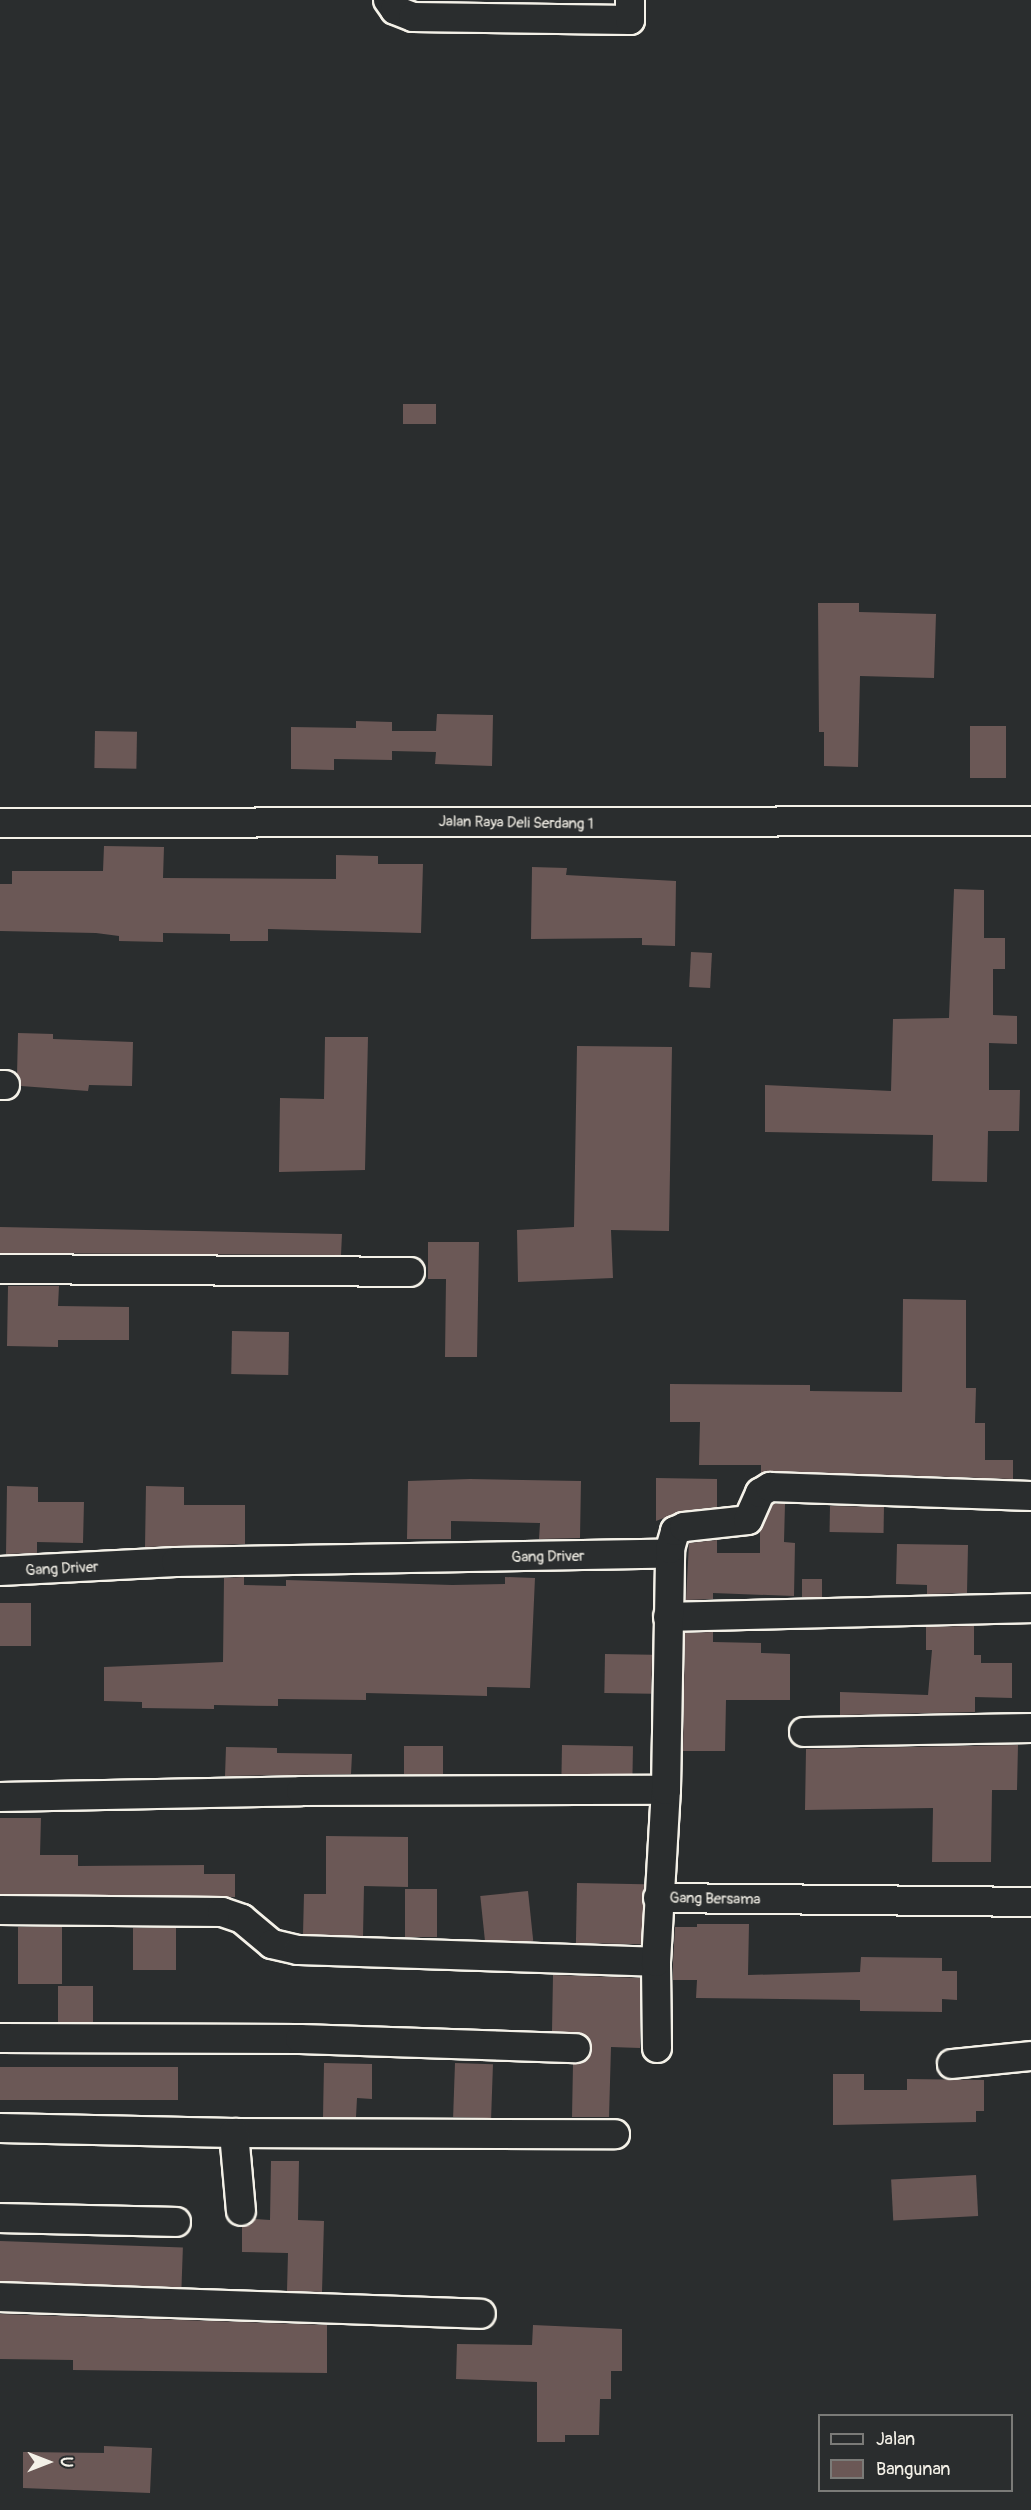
<!DOCTYPE html>
<html>
<head>
<meta charset="utf-8">
<style>
  body { margin:0 }
  #map { position:relative; width:1031px; height:2510px; overflow:hidden; background:#2a2d2e; font-family:Pangolin,sans-serif }
  div>[style] { position:absolute }
  [style*='--x'] { left:calc(var(--x)*1px); top:calc(var(--y)*1px); width:calc(var(--w)*1px); rotate:calc(var(--a)*1deg) }
  .building>* { inset:0; background:#6b5856; transform-origin:0 0 }
  .roads { filter:drop-shadow(2px 0 #f4f1e8) drop-shadow(-2px 0 #f4f1e8) drop-shadow(0 2px #f4f1e8) drop-shadow(0 -2px #f4f1e8) }
  .minor>* { height:28px; margin:-14px; padding:0 14px; transform-origin:14px; border-radius:14px; background:#2a2d2e }
  span { translate:-50% -50%; white-space:nowrap; text-align:center; line-height:1.15; -webkit-text-stroke:4.5px #2a2d2e; paint-order:stroke }
  .street-label { font-size:15px; color:#f4f1e8 }
  .legend { position:absolute; left:818px; top:2414px; width:195px; height:78px; box-sizing:border-box; background:#2a2d2e; border:2px solid #7b7b78; margin:0; padding:8px 10px; list-style:none; font-size:18px; color:#f4f1e8 }
  .legend li { display:flex; align-items:center; gap:12px; height:30px }
  .legend b { width:30px; border:2px solid #7b7b78 }
  .north { position:absolute; left:18px; top:2432px; width:60px; height:60px; -webkit-text-stroke:4px #2a2d2e; paint-order:stroke; rotate:90deg; font-size:16px; font-weight:700; line-height:24px; text-align:center; color:#f4f1e8 }
  .north::after { content:''; display:block; margin:auto; width:21px; height:27px; background:#f4f1e8; clip-path:polygon(50% 0,100% 100%,50% 72%,0 100%) }
</style>
</head>
<body>
<div id="map">
  <div class="building">
    <div style="left:403px;top:404px;width:33px;height:20px"></div>
    <div style="clip-path:polygon(818px 603px,859px 603px,859px 612px,936px 614px,934px 678px,860px 676px,858px 767px,824px 766px,824px 732px,819px 732px)"></div>
    <div style="clip-path:polygon(437px 714px,493px 715px,492px 766px,435px 764px,436px 752px,392px 751px,392px 760px,334px 759px,334px 770px,291px 769px,291px 727px,356px 728px,356px 721px,392px 722px,392px 731px,436px 731px)"></div>
    <div style="left:970px;top:726px;width:36px;height:52px"></div>
    <div style="left:95px;top:731px;width:42px;height:37px;rotate:1deg"></div>
    <div style="clip-path:polygon(104px 846px,164px 847px,163px 878px,336px 879px,336px 855px,378px 856px,378px 864px,423px 864px,421px 933px,268px 929px,268px 941px,230px 941px,230px 934px,163px 933px,163px 942px,119px 941px,119px 936px,96px 933px,0 931px,0 884px,12px 884px,12px 871px,103px 871px)"></div>
    <div style="clip-path:polygon(532px 867px,567px 868px,566px 875px,676px 881px,675px 946px,642px 945px,642px 938px,531px 939px)"></div>
    <div style="clip-path:polygon(954px 889px,984px 890px,984px 938px,1005px 938px,1005px 969px,993px 969px,993px 1015px,1017px 1016px,1017px 1044px,989px 1043px,989px 1090px,1020px 1090px,1019px 1131px,988px 1131px,987px 1182px,932px 1181px,933px 1135px,765px 1132px,765px 1085px,891px 1091px,893px 1019px,949px 1018px)"></div>
    <div style="left:691px;top:952px;width:21px;height:35px;rotate:3deg"></div>
    <div style="clip-path:polygon(18px 1033px,53px 1034px,53px 1039px,133px 1042px,132px 1086px,89px 1085px,88px 1091px,21px 1086px,17px 1075px)"></div>
    <div style="clip-path:polygon(325px 1037px,368px 1037px,365px 1170px,279px 1172px,280px 1098px,324px 1099px)"></div>
    <div style="clip-path:polygon(577px 1046px,672px 1047px,669px 1231px,611px 1230px,613px 1278px,518px 1282px,517px 1230px,574px 1227px)"></div>
    <div style="clip-path:polygon(0 1227px,342px 1234px,341px 1255px,0 1253px)"></div>
    <div style="clip-path:polygon(428px 1242px,479px 1242px,477px 1357px,445px 1357px,446px 1279px,428px 1279px)"></div>
    <div style="clip-path:polygon(8px 1286px,59px 1286px,58px 1306px,129px 1307px,129px 1340px,58px 1340px,58px 1347px,7px 1346px)"></div>
    <div style="clip-path:polygon(903px 1299px,966px 1300px,966px 1388px,976px 1388px,975px 1423px,985px 1423px,985px 1460px,1013px 1460px,1013px 1479px,771px 1471px,761px 1473px,761px 1465px,699px 1465px,700px 1422px,670px 1422px,670px 1384px,810px 1385px,810px 1391px,902px 1392px)"></div>
    <div style="left:232px;top:1331px;width:57px;height:43px;rotate:1deg"></div>
    <div style="clip-path:polygon(656px 1478px,717px 1479px,717px 1507px,682px 1511px,656px 1521px)"></div>
    <div style="clip-path:polygon(470px 1479px,581px 1481px,580px 1538px,539px 1539px,540px 1523px,451px 1521px,451px 1539px,407px 1539px,408px 1481px)"></div>
    <div style="clip-path:polygon(7px 1486px,38px 1487px,38px 1502px,84px 1502px,83px 1543px,37px 1542px,37px 1553px,6px 1554px)"></div>
    <div style="clip-path:polygon(146px 1486px,184px 1487px,184px 1505px,245px 1505px,245px 1544px,145px 1547px)"></div>
    <div style="clip-path:polygon(773px 1504px,785px 1504px,784px 1542px,795px 1543px,794px 1596px,713px 1593px,713px 1599px,686px 1600px,689px 1543px,717px 1540px,717px 1553px,760px 1553px,760px 1530px)"></div>
    <div style="left:830px;top:1506px;width:54px;height:26px;rotate:1deg"></div>
    <div style="clip-path:polygon(897px 1544px,968px 1545px,967px 1593px,927px 1594px,927px 1585px,896px 1584px)"></div>
    <div style="clip-path:polygon(244px 1577px,244px 1585px,286px 1586px,286px 1580px,452px 1585px,505px 1584px,505px 1577px,535px 1578px,530px 1688px,487px 1687px,487px 1696px,366px 1693px,366px 1700px,278px 1699px,278px 1706px,214px 1705px,214px 1709px,142px 1708px,142px 1702px,104px 1701px,104px 1667px,223px 1662px,224px 1578px)"></div>
    <div style="left:802px;top:1579px;width:20px;height:18px"></div>
    <div style="left:0;top:1603px;width:31px;height:43px"></div>
    <div style="clip-path:polygon(974px 1626px,974px 1655px,981px 1655px,981px 1663px,1012px 1663px,1012px 1698px,975px 1697px,975px 1712px,840px 1715px,840px 1692px,928px 1695px,932px 1650px,926px 1650px,926px 1627px)"></div>
    <div style="clip-path:polygon(713px 1632px,713px 1642px,761px 1643px,761px 1653px,790px 1654px,790px 1700px,726px 1700px,725px 1751px,683px 1751px,685px 1633px)"></div>
    <div style="left:605px;top:1654px;width:47px;height:39px;rotate:1deg"></div>
    <div style="left:562px;top:1745px;width:71px;height:29px;rotate:1deg"></div>
    <div style="clip-path:polygon(1018px 1745px,1017px 1790px,992px 1790px,991px 1862px,932px 1862px,933px 1808px,805px 1810px,806px 1749px)"></div>
    <div style="left:404px;top:1746px;width:39px;height:28px"></div>
    <div style="clip-path:polygon(226px 1747px,277px 1748px,277px 1753px,352px 1754px,351px 1774px,225px 1776px)"></div>
    <div style="clip-path:polygon(0 1818px,41px 1818px,40px 1855px,78px 1855px,78px 1866px,204px 1865px,204px 1874px,235px 1874px,235px 1897px,0 1894px)"></div>
    <div style="clip-path:polygon(326px 1836px,408px 1837px,408px 1887px,364px 1886px,363px 1936px,303px 1934px,304px 1894px,326px 1894px)"></div>
    <div style="left:577px;top:1883px;width:67px;height:60px;rotate:1deg"></div>
    <div style="left:405px;top:1889px;width:32px;height:48px"></div>
    <div style="left:528px;top:1891px;width:50px;height:48px;rotate:84deg"></div>
    <div style="clip-path:polygon(697px 1924px,749px 1924px,748px 1975px,860px 1972px,861px 1957px,942px 1958px,942px 1971px,957px 1971px,957px 2000px,942px 1999px,942px 2012px,860px 2011px,860px 2000px,696px 1998px,697px 1980px,673px 1980px,673px 1962px,675px 1927px,697px 1927px)"></div>
    <div style="left:18px;top:1927px;width:44px;height:57px"></div>
    <div style="left:133px;top:1928px;width:43px;height:42px"></div>
    <div style="clip-path:polygon(553px 1975px,640px 1978px,640px 2048px,611px 2047px,609px 2117px,572px 2117px,573px 2064px,584px 2062px,592px 2048px,584px 2034px,552px 2031px)"></div>
    <div style="left:58px;top:1986px;width:35px;height:36px"></div>
    <div style="clip-path:polygon(324px 2063px,372px 2064px,372px 2099px,357px 2098px,356px 2117px,323px 2117px)"></div>
    <div style="left:455px;top:2063px;width:38px;height:54px;rotate:2deg"></div>
    <div style="left:178px;top:2067px;width:33px;height:178px;rotate:90deg"></div>
    <div style="clip-path:polygon(833px 2074px,864px 2074px,864px 2090px,907px 2090px,907px 2079px,984px 2080px,984px 2111px,976px 2111px,976px 2122px,833px 2125px)"></div>
    <div style="clip-path:polygon(271px 2161px,299px 2161px,298px 2220px,324px 2221px,322px 2292px,287px 2291px,288px 2253px,242px 2252px,242px 2227px,255px 2219px,270px 2220px)"></div>
    <div style="left:976px;top:2175px;width:41px;height:85px;rotate:87deg"></div>
    <div style="left:0;top:2241px;width:183px;height:40px;rotate:2deg"></div>
    <div style="clip-path:polygon(0 2314px,327px 2325px,327px 2373px,73px 2370px,73px 2360px,0 2359px)"></div>
    <div style="clip-path:polygon(533px 2325px,622px 2329px,622px 2371px,611px 2371px,611px 2399px,600px 2399px,599px 2435px,565px 2435px,565px 2442px,537px 2442px,537px 2382px,456px 2379px,457px 2344px,532px 2345px)"></div>
    <div style="clip-path:polygon(104px 2446px,152px 2448px,150px 2493px,23px 2488px,23px 2452px,104px 2453px)"></div>
  </div>
  <div class="roads">
    <div class="minor">
      <div style="--x:388;--y:0;--w:12;--a:55"></div>
      <div style="--x:395;--y:10;--w:19;--a:21"></div>
      <div style="--x:413;--y:17;--w:217;--a:0.8"></div>
      <div style="--x:630;--y:20;--w:20;--a:-90"></div>
      <div style="--x:0;--y:823;--w:1031;--a:-0.11"></div>
      <div style="--x:0;--y:1085;--w:5;--a:0"></div>
      <div style="--x:0;--y:1269;--w:410;--a:0.4"></div>
      <div style="--x:0;--y:1571;--w:176;--a:-2.9"></div>
      <div style="--x:176;--y:1562;--w:494;--a:-1"></div>
      <div style="--x:668;--y:1617;--w:363;--a:-1.4"></div>
      <div style="--x:804;--y:1732;--w:227;--a:-1"></div>
      <div style="--x:0;--y:1797;--w:301;--a:-1.1"></div>
      <div style="--x:301;--y:1791;--w:365;--a:-0.2"></div>
      <div style="--x:658;--y:1898;--w:373;--a:0.6"></div>
      <div style="--x:0;--y:1910;--w:222;--a:0.5"></div>
      <div style="--x:222;--y:1912;--w:21;--a:19"></div>
      <div style="--x:242;--y:1919;--w:39;--a:40"></div>
      <div style="--x:272;--y:1944;--w:27;--a:13"></div>
      <div style="--x:298;--y:1950;--w:358;--a:1.9"></div>
      <div style="--x:0;--y:2038;--w:300;--a:0.2"></div>
      <div style="--x:300;--y:2039;--w:276;--a:1.9"></div>
      <div style="--x:657;--y:2048;--w:86;--a:-90.7"></div>
      <div style="--x:656;--y:1962;--w:172;--a:-86.7"></div>
      <div style="--x:666;--y:1790;--w:241;--a:-89"></div>
      <div style="--x:670;--y:1549;--w:19;--a:-74"></div>
      <div style="--x:675;--y:1531;--w:10;--a:-24"></div>
      <div style="--x:684;--y:1527;--w:64;--a:-6.2"></div>
      <div style="--x:748;--y:1520;--w:30;--a:-66"></div>
      <div style="--x:760;--y:1493;--w:12;--a:-31"></div>
      <div style="--x:770;--y:1487;--w:261;--a:2"></div>
      <div style="--x:952;--y:2064;--w:79;--a:-5.8"></div>
      <div style="--x:0;--y:2128;--w:234;--a:1.2"></div>
      <div style="--x:234;--y:2133;--w:381;--a:0.2"></div>
      <div style="--x:234;--y:2133;--w:78;--a:84.9"></div>
      <div style="--x:0;--y:2218;--w:176;--a:1.3"></div>
      <div style="--x:0;--y:2297;--w:481;--a:2"></div>
    </div>
  </div>
  <div class="street-label">
    <span style="left:516px;top:823px;rotate:1deg">Jalan Raya Deli Serdang 1</span>
    <span style="left:548px;top:1557px;rotate:-1deg">Gang Driver</span>
    <span style="left:62px;top:1569px;rotate:-3deg">Gang Driver</span>
    <span style="left:715px;top:1899px;rotate:1deg">Gang Bersama</span>
  </div>
  <ul class="legend">
  <li><b style="height:8px;background:#2a2d2e"></b>Jalan</li>
  <li><b style="height:16px;background:#6b5856"></b>Bangunan</li>
  </ul>
  <div class="north">U</div>
</div>
</body>
</html>
